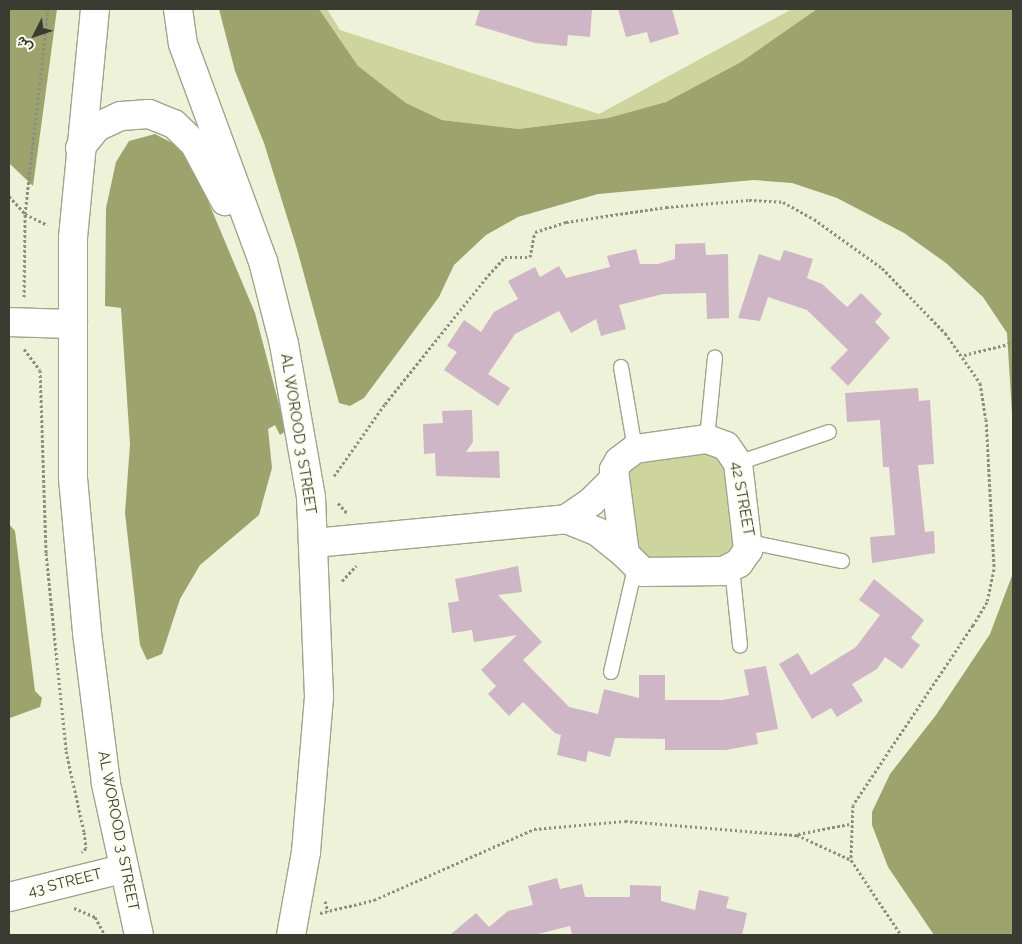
<!DOCTYPE html>
<html>
<head>
<meta charset="utf-8">
<style>
  body { margin:0 }
  #map { position:relative; width:1022px; height:944px; overflow:hidden; background:#eef2d8; font-family:Raleway,Vazirmatn,sans-serif }
  div>[style] { position:absolute }
  [style*='--x'] { left:calc(var(--x)*1px); top:calc(var(--y)*1px); width:calc(var(--w)*1px); rotate:calc(var(--a)*1deg) }
  .green>* { inset:0; background:#cdd49e }
  .water>* { inset:0; background:#9ca36d }
  .building>* { inset:0; background:#ceb6c7 }
  .path>* { height:3px; margin-top:-1.5px; transform-origin:0; background:repeating-linear-gradient(90deg,#8c8f7e 0 2.5px,transparent 0 5px) }
  .roads { filter:drop-shadow(1px 0 #a0a48c) drop-shadow(-1px 0 #a0a48c) drop-shadow(0 1px #a0a48c) drop-shadow(0 -1px #a0a48c) }
  .lane>* { height:14px; margin:-7px; padding:0 7px; transform-origin:7px; border-radius:7px; background:#fff }
  .street>* { height:28px; margin:-14px; padding:0 14px; transform-origin:14px; border-radius:14px; background:#fff }
  .secondary>* { height:28px; margin:-14px; padding:0 14px; transform-origin:14px; border-radius:14px; background:#fff }
  span { translate:-50% -50%; white-space:nowrap; text-align:center; line-height:1.15; -webkit-text-stroke:4.5px #fcfeef; paint-order:stroke }
  .street-label { font-size:15px; color:#3a3c31 }
  .frame { position:absolute; inset:0; border:10px solid #3a3c31; pointer-events:none }
  .north { position:absolute; left:10px; top:10px; width:50px; height:50px; -webkit-text-stroke:4px #fcfeef; paint-order:stroke; rotate:229deg; font-size:14px; font-weight:700; line-height:20px; text-align:center; color:#3a3c31 }
  .north::after { content:''; display:block; margin:auto; width:18px; height:22px; background:#3a3c31; clip-path:polygon(50% 0,100% 100%,50% 72%,0 100%) }
</style>
</head>
<body>
<div id="map">
  <div class="green">
    <div style="clip-path:polygon(319px 9px,327px 9px,340px 30px,599px 114px,792px 9px,817px 9px,741px 62px,666px 102px,608px 118px,518px 129px,442px 120px,406px 103px,358px 66px)"></div>
    <div style="clip-path:polygon(710px 452px,726px 461px,738px 540px,729px 556px,655px 564px,636px 557px,627px 469px,633px 462px)"></div>
  </div>
  <div class="water">
    <div style="clip-path:polygon(9px 9px,57px 9px,33px 186px,9px 163px)"></div>
    <div style="clip-path:polygon(219px 9px,319px 9px,358px 66px,406px 103px,442px 120px,518px 129px,608px 118px,666px 102px,741px 62px,817px 9px,1013px 9px,1013px 430px,1007px 333px,983px 297px,946px 263px,904px 233px,837px 198px,792px 183px,754px 180px,598px 194px,518px 217px,486px 235px,454px 265px,439px 297px,364px 398px,350px 406px,339px 403px,297px 249px,264px 143px,235px 71px)"></div>
    <div style="clip-path:polygon(155px 134px,178px 146px,188px 158px,205px 194px,255px 313px,286px 431px,280px 435px,275px 425px,268px 429px,272px 468px,259px 515px,200px 565px,180px 599px,162px 654px,147px 660px,140px 645px,125px 513px,130px 444px,121px 308px,105px 306px,106px 208px,116px 162px,129px 141px)"></div>
    <div style="clip-path:polygon(9px 524px,15px 531px,35px 691px,42px 698px,40px 707px,10px 718px)"></div>
    <div style="clip-path:polygon(1013px 573px,1013px 935px,934px 935px,888px 867px,872px 825px,872px 812px,890px 774px,936px 715px,990px 634px)"></div>
  </div>
  <div class="building">
    <div style="clip-path:polygon(480px 9px,592px 9px,590px 37px,568px 35px,567px 46px,535px 43px,475px 25px)"></div>
    <div style="clip-path:polygon(618px 9px,672px 9px,679px 34px,650px 43px,647px 32px,626px 37px)"></div>
    <div style="clip-path:polygon(705px 243px,706px 255px,728px 254px,729px 318px,707px 319px,706px 293px,663px 294px,619px 305px,626px 329px,601px 336px,596px 319px,571px 333px,559px 311px,515px 334px,488px 374px,510px 388px,498px 406px,444px 370px,457px 352px,447px 346px,464px 320px,481px 332px,494px 312px,518px 299px,508px 281px,535px 267px,540px 277px,559px 266px,566px 278px,610px 267px,607px 256px,636px 249px,640px 264px,658px 264px,675px 259px,675px 244px)"></div>
    <div style="clip-path:polygon(784px 250px,813px 259px,807px 278px,822px 284px,847px 307px,861px 293px,882px 314px,875px 322px,890px 338px,848px 386px,830px 368px,848px 350px,807px 310px,768px 297px,760px 321px,738px 318px,759px 254px,780px 261px)"></div>
    <div style="clip-path:polygon(918px 388px,919px 401px,930px 400px,934px 464px,918px 465px,925px 532px,934px 531px,935px 553px,872px 563px,870px 537px,895px 535px,889px 467px,883px 467px,880px 420px,847px 422px,845px 393px)"></div>
    <div style="clip-path:polygon(472px 410px,473px 442px,466px 452px,499px 451px,500px 478px,436px 476px,435px 453px,424px 454px,423px 424px,443px 423px,442px 411px)"></div>
    <div style="clip-path:polygon(518px 566px,522px 592px,498px 595px,542px 642px,523px 660px,569px 707px,598px 714px,604px 689px,639px 698px,639px 675px,665px 675px,665px 700px,723px 700px,749px 695px,744px 670px,766px 666px,778px 729px,756px 733px,758px 744px,726px 750px,665px 750px,665px 739px,615px 738px,610px 757px,588px 751px,586px 762px,557px 755px,561px 735px,555px 733px,523px 702px,509px 716px,488px 694px,496px 686px,481px 670px,517px 635px,474px 642px,472px 630px,452px 633px,448px 603px,459px 601px,455px 579px)"></div>
    <div style="clip-path:polygon(874px 579px,924px 620px,911px 638px,920px 645px,902px 669px,885px 657px,877px 669px,852px 684px,863px 701px,837px 717px,831px 708px,812px 719px,779px 664px,798px 653px,811px 675px,856px 647px,880px 615px,859px 600px)"></div>
    <div style="clip-path:polygon(557px 878px,560px 889px,582px 884px,585px 897px,630px 897px,630px 885px,661px 886px,661px 901px,695px 910px,699px 890px,729px 897px,726px 908px,747px 913px,742px 935px,572px 935px,570px 926px,534px 935px,450px 935px,476px 913px,489px 927px,508px 911px,533px 905px,528px 886px)"></div>
  </div>
  <div class="path">
    <div style="--x:9;--y:196;--w:24;--a:48"></div>
    <div style="--x:25;--y:214;--w:25;--a:26"></div>
    <div style="--x:24;--y:297;--w:83;--a:-89.3"></div>
    <div style="--x:25;--y:214;--w:206;--a:-83.6"></div>
    <div style="--x:24;--y:349;--w:26;--a:53"></div>
    <div style="--x:40;--y:370;--w:183;--a:88.1"></div>
    <div style="--x:46;--y:553;--w:199;--a:84.2"></div>
    <div style="--x:66;--y:751;--w:83;--a:77.5"></div>
    <div style="--x:84;--y:832;--w:16;--a:83"></div>
    <div style="--x:86;--y:848;--w:6;--a:135"></div>
    <div style="--x:964;--y:355;--w:50;--a:-13.8"></div>
    <div style="--x:334;--y:476;--w:88;--a:-54.7"></div>
    <div style="--x:385;--y:404;--w:160;--a:-51.3"></div>
    <div style="--x:485;--y:279;--w:30;--a:-48"></div>
    <div style="--x:505;--y:257;--w:25;--a:0"></div>
    <div style="--x:530;--y:257;--w:25;--a:-79"></div>
    <div style="--x:535;--y:232;--w:33;--a:-18"></div>
    <div style="--x:566;--y:222;--w:101;--a:-8.5"></div>
    <div style="--x:666;--y:207;--w:83;--a:-4.8"></div>
    <div style="--x:749;--y:200;--w:34;--a:3"></div>
    <div style="--x:783;--y:202;--w:35;--a:29"></div>
    <div style="--x:814;--y:219;--w:84;--a:35.8"></div>
    <div style="--x:882;--y:268;--w:91;--a:45.9"></div>
    <div style="--x:945;--y:333;--w:61;--a:55"></div>
    <div style="--x:980;--y:383;--w:36;--a:81"></div>
    <div style="--x:986;--y:419;--w:150;--a:86.9"></div>
    <div style="--x:994;--y:569;--w:34;--a:102"></div>
    <div style="--x:987;--y:602;--w:27;--a:121"></div>
    <div style="--x:973;--y:625;--w:216;--a:123.7"></div>
    <div style="--x:853;--y:805;--w:55;--a:92.1"></div>
    <div style="--x:338;--y:503;--w:13;--a:48"></div>
    <div style="--x:342;--y:581;--w:21;--a:-47"></div>
    <div style="--x:798;--y:834;--w:52;--a:-11.1"></div>
    <div style="--x:325;--y:901;--w:11;--a:75"></div>
    <div style="--x:74;--y:908;--w:23;--a:23"></div>
    <div style="--x:95;--y:917;--w:21;--a:61"></div>
    <div style="--x:320;--y:913;--w:56;--a:-13.5"></div>
    <div style="--x:374;--y:900;--w:175;--a:-23.9"></div>
    <div style="--x:534;--y:829;--w:91;--a:-5"></div>
    <div style="--x:625;--y:821;--w:173;--a:4.7"></div>
    <div style="--x:797;--y:835;--w:60;--a:24.8"></div>
    <div style="--x:851;--y:860;--w:90;--a:56.3"></div>
  </div>
  <div class="roads">
    <div class="lane">
      <div style="--x:621;--y:367;--w:83;--a:80.3"></div>
      <div style="--x:707;--y:439;--w:82;--a:-84.4"></div>
      <div style="--x:738;--y:463;--w:96;--a:-18.8"></div>
      <div style="--x:750;--y:542;--w:94;--a:11.7"></div>
      <div style="--x:732;--y:568;--w:78;--a:84.1"></div>
      <div style="--x:611;--y:672;--w:107;--a:-77"></div>
    </div>
    <div class="street">
      <div style="--x:9;--y:322;--w:64;--a:1.8"></div>
      <div style="--x:707;--y:439;--w:20;--a:20"></div>
      <div style="--x:726;--y:446;--w:21;--a:55"></div>
      <div style="--x:738;--y:463;--w:88;--a:83.4"></div>
      <div style="--x:748;--y:550;--w:16;--a:125"></div>
      <div style="--x:739;--y:563;--w:18;--a:153"></div>
      <div style="--x:723;--y:571;--w:80;--a:179.3"></div>
      <div style="--x:643;--y:572;--w:25;--a:-135"></div>
      <div style="--x:625;--y:554;--w:85;--a:-97.5"></div>
      <div style="--x:614;--y:470;--w:10;--a:-61"></div>
      <div style="--x:619;--y:461;--w:20;--a:-37"></div>
      <div style="--x:635;--y:449;--w:73;--a:-7.9"></div>
      <div style="--x:566;--y:519;--w:35;--a:22"></div>
      <div style="--x:598;--y:532;--w:35;--a:39"></div>
      <div style="--x:314;--y:543;--w:253;--a:-5.4"></div>
      <div style="--x:566;--y:519;--w:30;--a:-34"></div>
      <div style="--x:591;--y:502;--w:30;--a:-45"></div>
      <div style="--x:9;--y:897;--w:116;--a:-13.9"></div>
    </div>
    <div class="secondary">
      <div style="--x:95;--y:9;--w:230;--a:95.5"></div>
      <div style="--x:73;--y:238;--w:240;--a:90"></div>
      <div style="--x:73;--y:478;--w:156;--a:84.8"></div>
      <div style="--x:87;--y:633;--w:152;--a:82.8"></div>
      <div style="--x:106;--y:784;--w:155;--a:77.7"></div>
      <div style="--x:178;--y:9;--w:35;--a:82"></div>
      <div style="--x:183;--y:44;--w:231;--a:69.8"></div>
      <div style="--x:263;--y:261;--w:86;--a:75.8"></div>
      <div style="--x:284;--y:344;--w:155;--a:80"></div>
      <div style="--x:311;--y:497;--w:200;--a:87.7"></div>
      <div style="--x:319;--y:697;--w:156;--a:94.8"></div>
      <div style="--x:306;--y:852;--w:84;--a:100.2"></div>
      <div style="--x:80;--y:148;--w:27;--a:-51"></div>
      <div style="--x:97;--y:127;--w:26;--a:-25"></div>
      <div style="--x:121;--y:116;--w:28;--a:-4"></div>
      <div style="--x:149;--y:114;--w:27;--a:22"></div>
      <div style="--x:174;--y:124;--w:28;--a:44"></div>
      <div style="--x:194;--y:143;--w:66;--a:61.9"></div>
    </div>
  </div>
  <div class="street-label">
    <span style="left:298px;top:434px;rotate:81deg">AL WOROOD 3 STREET</span>
    <span style="left:742px;top:499px;rotate:80deg">42 STREET</span>
    <span style="left:118px;top:831px;rotate:79deg">AL WOROOD 3 STREET</span>
    <span style="left:65px;top:883px;rotate:-14deg">43 STREET</span>
  </div>
  <div class="frame"></div>
  <div class="north">ش</div>
</div>
</body>
</html>
